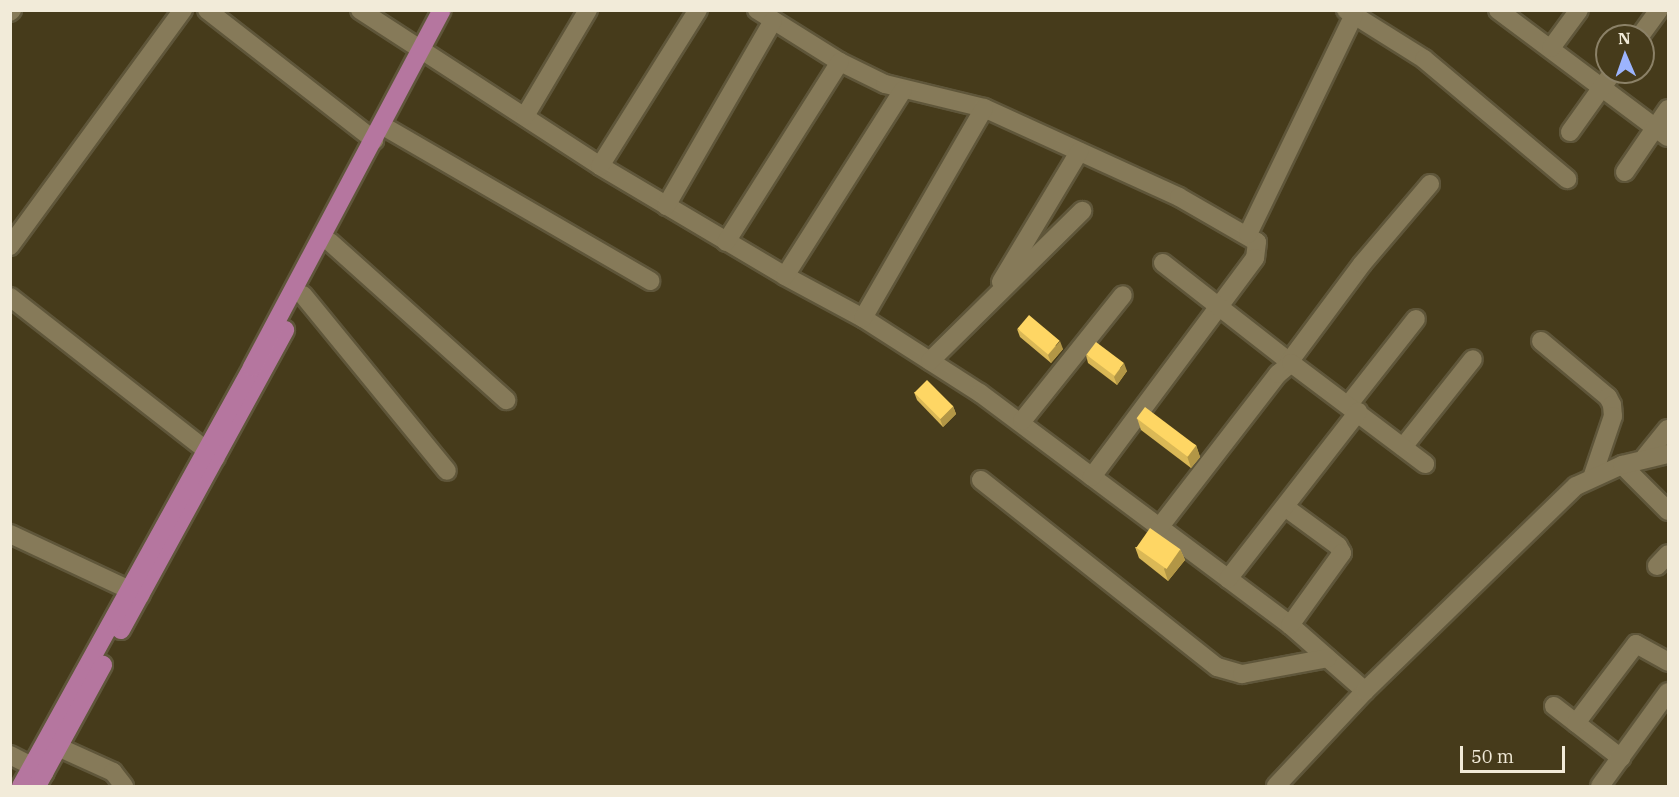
<!DOCTYPE html>
<html>
<head>
<meta charset="utf-8">
<style>
  body { margin:0 }
  #map { position:relative; width:1679px; height:797px; overflow:hidden; background:#463b1b; font-family:"IBM Plex Serif",serif }
  div>[style] { position:absolute }
  [style*='--x'] { left:calc(var(--x)*1px); top:calc(var(--y)*1px); width:calc(var(--w)*1px); rotate:calc(var(--a)*1deg) }
  .roads { filter:drop-shadow(2px 0 #5f563a) drop-shadow(-2px 0 #5f563a) drop-shadow(0 2px #5f563a) drop-shadow(0 -2px #5f563a) }
  .minor>* { height:18px; margin:-9px; padding:0 9px; transform-origin:9px; border-radius:9px; background:#867a59 }
  .major>* { height:18px; margin:-9px; padding:0 9px; transform-origin:9px; border-radius:9px; background:#b5769f }
  .wall>* { inset:0; background:#dab856 }
  .shaded-wall>* { inset:0; background:#b29646 }
  .building>* { inset:0; background:#fed664; transform-origin:0 0 }
  span { translate:-50% -50%; white-space:nowrap; text-align:center; line-height:1.15; -webkit-text-stroke:6px #463b1b; paint-order:stroke }
  .frame { position:absolute; inset:0; border:12px solid #f2ebd9; pointer-events:none }
  .north { position:absolute; left:1595px; top:24px; width:60px; height:60px; box-sizing:border-box; background:#463b1b; border:2px solid #8b8167; border-radius:50%; rotate:358deg; font-size:16px; font-weight:700; line-height:24px; text-align:center; color:#f2ebd9 }
  .north::after { content:''; display:block; margin:auto; width:21px; height:27px; background:#9cb4fd; clip-path:polygon(50% 0,100% 100%,50% 72%,0 100%) }
  .scale { position:absolute; left:1460px; top:746px; width:105px; height:27px; box-sizing:border-box; border:3px solid #f2ebd9; border-top:0; padding-left:8px; font-size:18px; line-height:21px; white-space:nowrap; color:#f2ebd9; -webkit-text-stroke:4px #463b1b; paint-order:stroke }
</style>
</head>
<body>
<div id="map">
  <div class="roads">
    <div class="minor">
      <div style="--x:207;--y:10;--w:212;--a:37.9"></div>
      <div style="--x:360;--y:10;--w:286;--a:33"></div>
      <div style="--x:600;--y:166;--w:215;--a:30.7"></div>
      <div style="--x:785;--y:276;--w:89;--a:28.3"></div>
      <div style="--x:863;--y:318;--w:139;--a:32.7"></div>
      <div style="--x:980;--y:393;--w:387;--a:36.8"></div>
      <div style="--x:1290;--y:625;--w:100;--a:41.3"></div>
      <div style="--x:757;--y:10;--w:98;--a:32.1"></div>
      <div style="--x:840;--y:62;--w:50;--a:26.1"></div>
      <div style="--x:885;--y:84;--w:102;--a:13.6"></div>
      <div style="--x:984;--y:108;--w:214;--a:24.5"></div>
      <div style="--x:1179;--y:197;--w:90;--a:30"></div>
      <div style="--x:1257;--y:242;--w:16;--a:97"></div>
      <div style="--x:1255;--y:258;--w:273;--a:126.7"></div>
      <div style="--x:1346;--y:10;--w:92;--a:32.1"></div>
      <div style="--x:1424;--y:59;--w:187;--a:40"></div>
      <div style="--x:1498;--y:10;--w:212;--a:36.8"></div>
      <div style="--x:10;--y:12;--w:3;--a:-45"></div>
      <div style="--x:1640;--y:36;--w:32;--a:-54"></div>
      <div style="--x:1551;--y:48;--w:47;--a:-53.6"></div>
      <div style="--x:525;--y:116;--w:123;--a:-59.3"></div>
      <div style="--x:390;--y:130;--w:301;--a:30.1"></div>
      <div style="--x:1570;--y:132;--w:74;--a:-54.4"></div>
      <div style="--x:600;--y:166;--w:184;--a:-57.9"></div>
      <div style="--x:1625;--y:172;--w:76;--a:-55.7"></div>
      <div style="--x:666;--y:206;--w:214;--a:-60"></div>
      <div style="--x:1248;--y:234;--w:243;--a:-64.2"></div>
      <div style="--x:330;--y:242;--w:237;--a:41.9"></div>
      <div style="--x:726;--y:242;--w:213;--a:-57.7"></div>
      <div style="--x:10;--y:246;--w:293;--a:-53.8"></div>
      <div style="--x:1163;--y:263;--w:162;--a:38"></div>
      <div style="--x:785;--y:276;--w:220;--a:-57.6"></div>
      <div style="--x:1001;--y:282;--w:152;--a:-59"></div>
      <div style="--x:303;--y:295;--w:227;--a:50.7"></div>
      <div style="--x:10;--y:297;--w:261;--a:38"></div>
      <div style="--x:863;--y:318;--w:242;--a:-60"></div>
      <div style="--x:1541;--y:341;--w:87;--a:39.9"></div>
      <div style="--x:1608;--y:397;--w:9;--a:63"></div>
      <div style="--x:1612;--y:405;--w:11;--a:85"></div>
      <div style="--x:1613;--y:416;--w:62;--a:108.7"></div>
      <div style="--x:930;--y:361;--w:214;--a:-44.6"></div>
      <div style="--x:1289;--y:362;--w:122;--a:-53.3"></div>
      <div style="--x:1362;--y:264;--w:105;--a:-49.6"></div>
      <div style="--x:1349;--y:404;--w:108;--a:-51.8"></div>
      <div style="--x:1022;--y:421;--w:161;--a:-51.3"></div>
      <div style="--x:1403;--y:447;--w:112;--a:-51.5"></div>
      <div style="--x:1645;--y:457;--w:36;--a:-51"></div>
      <div style="--x:1622;--y:465;--w:65;--a:45"></div>
      <div style="--x:981;--y:480;--w:301;--a:38.4"></div>
      <div style="--x:1217;--y:667;--w:26;--a:16"></div>
      <div style="--x:1242;--y:674;--w:87;--a:-10.5"></div>
      <div style="--x:1285;--y:507;--w:66;--a:36.3"></div>
      <div style="--x:1338;--y:546;--w:8;--a:60"></div>
      <div style="--x:1342;--y:553;--w:89;--a:125.8"></div>
      <div style="--x:1158;--y:529;--w:196;--a:-52.3"></div>
      <div style="--x:1278;--y:374;--w:17;--a:-40"></div>
      <div style="--x:1291;--y:363;--w:168;--a:37"></div>
      <div style="--x:10;--y:534;--w:144;--a:25.1"></div>
      <div style="--x:1657;--y:566;--w:16;--a:-47"></div>
      <div style="--x:1228;--y:579;--w:212;--a:-52.1"></div>
      <div style="--x:1554;--y:706;--w:85;--a:37.8"></div>
      <div style="--x:1576;--y:723;--w:99;--a:-52.8"></div>
      <div style="--x:1636;--y:644;--w:37;--a:29"></div>
      <div style="--x:58;--y:747;--w:60;--a:24.4"></div>
      <div style="--x:113;--y:772;--w:18;--a:52"></div>
      <div style="--x:10;--y:755;--w:39;--a:27"></div>
      <div style="--x:1276;--y:786;--w:130;--a:-46.9"></div>
      <div style="--x:1365;--y:691;--w:294;--a:-44.2"></div>
      <div style="--x:1576;--y:486;--w:51;--a:-24.5"></div>
      <div style="--x:1622;--y:465;--w:47;--a:-13.4"></div>
      <div style="--x:1600;--y:786;--w:116;--a:-54.1"></div>
    </div>
    <div class="major">
      <div style="--x:121;--y:630;--w:342;--a:-61.3"></div>
      <div style="--x:21;--y:786;--w:478;--a:-61.1"></div>
      <div style="--x:252;--y:367;--w:404;--a:-62"></div>
      <div style="--x:37;--y:786;--w:138;--a:-61.4"></div>
    </div>
  </div>
  <div class="wall">
    <div style="clip-path:polygon(1017px 329px,1063px 349px,1051px 363px,1020px 337px)"></div>
    <div style="clip-path:polygon(1086px 355px,1127px 371px,1117px 385px,1088px 363px)"></div>
    <div style="clip-path:polygon(914px 392px,953px 406px,956px 414px,943px 427px,917px 400px)"></div>
    <div style="clip-path:polygon(1137px 418px,1196px 445px,1200px 457px,1191px 468px,1141px 430px)"></div>
    <div style="clip-path:polygon(1135px 547px,1180px 549px,1185px 560px,1168px 581px,1139px 558px)"></div>
  </div>
  <div class="shaded-wall">
    <div style="clip-path:polygon(1060px 341px,1063px 349px,1051px 363px,1048px 355px)"></div>
    <div style="clip-path:polygon(1124px 363px,1127px 371px,1117px 385px,1114px 377px)"></div>
    <div style="clip-path:polygon(953px 406px,956px 414px,943px 427px,940px 419px)"></div>
    <div style="clip-path:polygon(1196px 445px,1200px 457px,1191px 468px,1187px 456px)"></div>
    <div style="clip-path:polygon(1180px 549px,1185px 560px,1168px 581px,1164px 569px)"></div>
  </div>
  <div class="building">
    <div style="left:1029px;top:315px;width:40px;height:18px;rotate:40deg"></div>
    <div style="left:1096px;top:342px;width:35px;height:16px;rotate:37deg"></div>
    <div style="left:927px;top:380px;width:37px;height:18px;rotate:45deg"></div>
    <div style="left:1145px;top:407px;width:64px;height:14px;rotate:37deg"></div>
    <div style="left:1150px;top:528px;width:37px;height:24px;rotate:35deg"></div>
  </div>
  <div class="frame"></div>
  <div class="north">N</div>
  <div class="scale">50 m</div>
</div>
</body>
</html>
